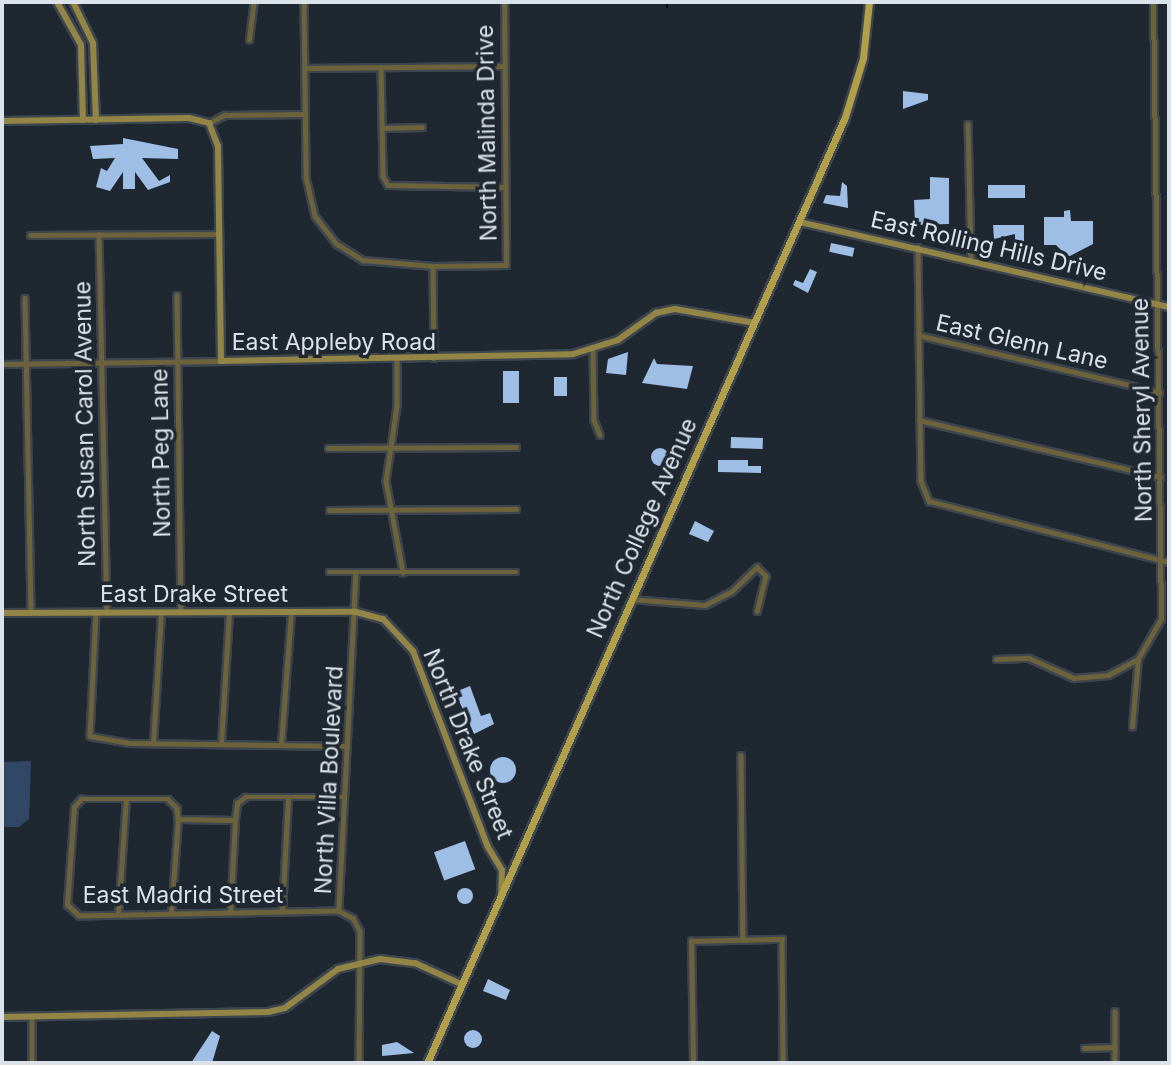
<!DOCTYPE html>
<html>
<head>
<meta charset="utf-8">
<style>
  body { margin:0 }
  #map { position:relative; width:1171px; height:1065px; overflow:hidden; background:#1f2731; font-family:Inter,sans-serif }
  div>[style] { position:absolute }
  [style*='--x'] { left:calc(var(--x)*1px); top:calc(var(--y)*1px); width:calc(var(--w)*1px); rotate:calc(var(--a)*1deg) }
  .green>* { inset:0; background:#304866 }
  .stream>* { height:2px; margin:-1px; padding:0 1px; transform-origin:1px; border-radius:1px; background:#000926 }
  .building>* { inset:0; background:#9ebee6; transform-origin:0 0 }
  .round { border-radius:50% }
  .roads { filter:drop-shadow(2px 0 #3d454e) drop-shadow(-2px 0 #3d454e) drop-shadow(0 2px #3d454e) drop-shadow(0 -2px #3d454e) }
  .street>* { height:4.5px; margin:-2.25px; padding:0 2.25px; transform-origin:2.25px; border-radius:2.25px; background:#6c633c }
  .secondary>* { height:6px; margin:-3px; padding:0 3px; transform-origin:3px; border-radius:3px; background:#938545 }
  .primary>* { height:7px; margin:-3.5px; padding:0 3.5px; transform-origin:3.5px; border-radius:3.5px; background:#b29f4a }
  span { translate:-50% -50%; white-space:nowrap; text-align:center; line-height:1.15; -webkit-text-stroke:7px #1f2731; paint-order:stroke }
  .street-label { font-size:23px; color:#dce2e9 }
  .frame { position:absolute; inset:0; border:4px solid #dce2e9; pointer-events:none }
</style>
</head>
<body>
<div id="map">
  <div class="green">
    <div style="clip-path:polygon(31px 761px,29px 819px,19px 827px,2px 827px,2px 762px)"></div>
  </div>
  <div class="stream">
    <div style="--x:667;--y:2;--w:5;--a:90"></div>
  </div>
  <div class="building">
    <div style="clip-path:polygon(903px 91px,928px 94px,928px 100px,903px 109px)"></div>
    <div style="clip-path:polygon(123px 138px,178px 149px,178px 159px,142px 158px,159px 181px,170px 175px,170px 182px,148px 190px,135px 172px,135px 189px,123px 189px,123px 172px,110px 191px,96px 187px,101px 168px,107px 171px,115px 158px,93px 159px,90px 146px,123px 144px)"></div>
    <div style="clip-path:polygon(930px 177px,949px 178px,949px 224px,915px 225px,914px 200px,930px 199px)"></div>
    <div style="clip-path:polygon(842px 182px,847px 186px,848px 208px,823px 203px,826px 195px,840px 196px)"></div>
    <div style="left:1025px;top:185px;width:13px;height:37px;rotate:90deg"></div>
    <div style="clip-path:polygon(1070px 210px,1071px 221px,1093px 221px,1093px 244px,1068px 257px,1056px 245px,1044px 245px,1044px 217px,1064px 217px,1064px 211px)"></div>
    <div style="clip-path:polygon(993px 225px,1024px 225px,1024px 244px,1015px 244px,1015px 234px,994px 239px)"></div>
    <div style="left:831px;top:243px;width:24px;height:9px;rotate:12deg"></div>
    <div style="clip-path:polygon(810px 269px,817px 272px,808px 293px,793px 285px,795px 280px,803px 283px)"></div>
    <div style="clip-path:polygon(628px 352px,626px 375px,606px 373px,608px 359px)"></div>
    <div style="clip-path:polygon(654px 358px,657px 364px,693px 366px,687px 389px,642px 383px)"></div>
    <div style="left:503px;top:371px;width:16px;height:32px"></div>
    <div style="left:554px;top:377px;width:13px;height:19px"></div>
    <div style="left:731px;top:437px;width:32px;height:11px;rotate:2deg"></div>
    <div class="round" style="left:651px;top:448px;width:18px;height:18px"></div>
    <div style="clip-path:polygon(718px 460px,748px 460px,748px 466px,761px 466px,761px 473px,718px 472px)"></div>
    <div style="clip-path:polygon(695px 521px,714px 531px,708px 542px,689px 534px)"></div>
    <div style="clip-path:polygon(470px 686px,481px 716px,490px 713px,494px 724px,474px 734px,455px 692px)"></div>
    <div class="round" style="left:490px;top:757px;width:26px;height:26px"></div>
    <div style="left:465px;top:841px;width:30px;height:33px;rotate:70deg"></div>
    <div class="round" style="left:457px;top:888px;width:16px;height:16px"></div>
    <div style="clip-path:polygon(488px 979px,510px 990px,506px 1000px,483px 991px)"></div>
    <div class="round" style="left:464px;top:1030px;width:18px;height:18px"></div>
    <div style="clip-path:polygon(212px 1031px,220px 1036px,212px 1063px,191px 1063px)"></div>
    <div style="clip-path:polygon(397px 1042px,414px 1053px,382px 1056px,382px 1045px)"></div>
  </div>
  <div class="roads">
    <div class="street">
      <div style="--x:304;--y:2;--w:175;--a:89.3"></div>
      <div style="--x:306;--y:177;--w:40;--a:77"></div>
      <div style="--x:315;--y:216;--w:36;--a:52"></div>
      <div style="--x:337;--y:244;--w:31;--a:32"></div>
      <div style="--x:363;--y:260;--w:70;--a:4.9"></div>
      <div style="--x:433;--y:266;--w:73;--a:-0.8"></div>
      <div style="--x:506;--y:265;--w:263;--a:-90.4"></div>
      <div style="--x:249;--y:40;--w:38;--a:-83"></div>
      <div style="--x:381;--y:67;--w:109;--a:88.9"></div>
      <div style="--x:383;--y:176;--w:10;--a:61"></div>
      <div style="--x:388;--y:185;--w:117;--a:1"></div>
      <div style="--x:305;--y:68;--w:199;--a:-0.6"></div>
      <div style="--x:209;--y:123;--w:18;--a:-27"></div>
      <div style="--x:225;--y:115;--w:80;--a:-0.7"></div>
      <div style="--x:968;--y:124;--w:135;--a:88.7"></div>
      <div style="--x:382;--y:128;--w:40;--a:-1.4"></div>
      <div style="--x:99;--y:234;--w:379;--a:88.8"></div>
      <div style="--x:30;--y:235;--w:189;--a:-0.3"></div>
      <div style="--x:918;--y:247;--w:234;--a:89.3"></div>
      <div style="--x:921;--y:481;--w:22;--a:68"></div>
      <div style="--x:929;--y:501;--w:248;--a:14.3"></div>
      <div style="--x:433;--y:266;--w:92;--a:89.4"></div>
      <div style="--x:177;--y:295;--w:317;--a:89.3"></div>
      <div style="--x:25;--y:298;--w:315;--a:88.9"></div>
      <div style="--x:918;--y:335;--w:248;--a:13.3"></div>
      <div style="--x:593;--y:351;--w:69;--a:89.2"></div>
      <div style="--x:594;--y:420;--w:16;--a:68"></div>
      <div style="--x:397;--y:359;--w:47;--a:90"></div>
      <div style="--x:397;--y:406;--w:76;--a:98.3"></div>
      <div style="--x:386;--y:481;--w:93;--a:79.4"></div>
      <div style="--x:2;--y:364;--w:219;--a:-0.8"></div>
      <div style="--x:919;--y:420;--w:248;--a:13.3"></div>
      <div style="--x:328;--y:448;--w:188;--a:-0.3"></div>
      <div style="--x:329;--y:510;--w:187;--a:-0.3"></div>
      <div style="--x:329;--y:572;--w:187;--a:0"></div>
      <div style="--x:356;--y:572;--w:339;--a:92.9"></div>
      <div style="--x:339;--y:911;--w:16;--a:27"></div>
      <div style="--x:353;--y:918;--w:15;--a:62"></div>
      <div style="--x:360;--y:931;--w:132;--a:90.4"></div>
      <div style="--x:631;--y:599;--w:74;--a:4.6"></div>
      <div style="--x:705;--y:605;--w:29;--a:-27"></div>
      <div style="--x:731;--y:592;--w:36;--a:-44"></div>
      <div style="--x:757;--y:567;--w:13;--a:45"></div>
      <div style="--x:766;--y:576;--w:36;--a:104"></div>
      <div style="--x:96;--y:613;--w:123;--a:92.8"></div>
      <div style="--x:90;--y:736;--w:40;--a:10"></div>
      <div style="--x:129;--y:743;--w:218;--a:0.8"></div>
      <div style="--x:996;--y:659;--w:33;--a:-2"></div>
      <div style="--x:1029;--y:658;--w:49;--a:24"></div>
      <div style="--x:1074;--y:678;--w:34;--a:-5"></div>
      <div style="--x:1108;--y:675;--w:34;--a:-28"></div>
      <div style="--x:1138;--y:659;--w:46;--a:-60.1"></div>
      <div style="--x:1161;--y:619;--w:617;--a:-90.74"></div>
      <div style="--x:1132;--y:727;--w:68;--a:-85"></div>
      <div style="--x:153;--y:744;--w:132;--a:-86.5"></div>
      <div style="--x:221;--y:744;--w:131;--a:-86.5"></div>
      <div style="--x:281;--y:745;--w:134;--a:-85.7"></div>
      <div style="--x:741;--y:755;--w:185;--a:89.4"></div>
      <div style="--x:339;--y:911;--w:260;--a:178.9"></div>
      <div style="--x:79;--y:916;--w:16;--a:-137"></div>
      <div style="--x:67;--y:905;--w:98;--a:-85.9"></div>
      <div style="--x:74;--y:807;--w:11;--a:-49"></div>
      <div style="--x:81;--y:799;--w:87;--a:0"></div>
      <div style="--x:168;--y:799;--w:13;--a:45"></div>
      <div style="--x:177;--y:808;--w:11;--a:85"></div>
      <div style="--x:178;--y:819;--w:57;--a:1"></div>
      <div style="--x:235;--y:820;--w:17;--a:-83"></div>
      <div style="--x:237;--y:803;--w:10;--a:-37"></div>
      <div style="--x:245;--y:797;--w:99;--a:0"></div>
      <div style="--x:282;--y:912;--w:114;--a:-87"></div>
      <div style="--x:230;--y:913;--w:93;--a:-86.9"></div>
      <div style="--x:171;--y:914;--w:95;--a:-85.8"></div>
      <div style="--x:118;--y:915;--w:116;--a:-86.1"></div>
      <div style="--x:1115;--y:1011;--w:52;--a:90"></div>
      <div style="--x:32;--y:1016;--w:47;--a:90"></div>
      <div style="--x:1084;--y:1048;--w:31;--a:-2"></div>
      <div style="--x:693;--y:1063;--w:122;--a:-90.9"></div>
      <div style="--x:691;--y:941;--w:91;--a:-1.3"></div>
      <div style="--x:782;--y:939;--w:124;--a:89.5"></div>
    </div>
    <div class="secondary">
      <div style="--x:57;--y:2;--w:49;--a:60.8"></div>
      <div style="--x:81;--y:45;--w:75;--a:88.5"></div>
      <div style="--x:73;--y:2;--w:46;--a:64"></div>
      <div style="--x:93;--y:43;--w:77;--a:87.8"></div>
      <div style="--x:2;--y:121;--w:187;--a:-0.9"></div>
      <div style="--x:189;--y:118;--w:21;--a:14"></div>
      <div style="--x:209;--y:123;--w:25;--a:69"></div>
      <div style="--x:218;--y:146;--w:215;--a:89.2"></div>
      <div style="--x:221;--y:361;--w:352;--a:-1.1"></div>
      <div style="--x:573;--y:354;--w:47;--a:-17.3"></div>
      <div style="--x:618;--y:340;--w:47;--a:-35.4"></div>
      <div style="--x:656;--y:313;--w:19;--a:-12"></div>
      <div style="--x:675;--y:309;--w:81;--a:9.9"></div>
      <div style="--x:800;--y:222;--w:379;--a:13"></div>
      <div style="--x:2;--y:613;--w:354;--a:-0.2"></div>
      <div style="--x:356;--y:612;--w:28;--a:15"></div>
      <div style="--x:383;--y:619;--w:44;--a:46.8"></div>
      <div style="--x:413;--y:651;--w:210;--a:69.1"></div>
      <div style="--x:488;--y:847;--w:27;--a:59"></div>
      <div style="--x:502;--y:870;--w:24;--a:92"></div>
      <div style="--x:2;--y:1017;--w:266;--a:-1.1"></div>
      <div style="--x:268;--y:1012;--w:17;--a:-13"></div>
      <div style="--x:285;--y:1008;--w:66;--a:-36.3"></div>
      <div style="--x:338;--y:969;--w:43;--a:-13.4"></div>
      <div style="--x:380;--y:959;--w:35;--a:7"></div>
      <div style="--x:415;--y:963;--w:51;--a:24.5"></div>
    </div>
    <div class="primary">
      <div style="--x:427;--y:1063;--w:1034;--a:-66.16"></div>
      <div style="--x:845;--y:117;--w:62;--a:-73"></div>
      <div style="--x:863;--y:58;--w:56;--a:-83.9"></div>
    </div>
  </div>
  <div class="street-label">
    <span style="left:487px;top:133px;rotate:-91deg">North Malinda Drive</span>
    <span style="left:989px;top:246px;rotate:13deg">East Rolling Hills Drive</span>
    <span style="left:334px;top:342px">East Appleby Road</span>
    <span style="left:1022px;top:342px;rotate:13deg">East Glenn Lane</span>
    <span style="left:1142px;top:410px;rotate:-91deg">North Sheryl Avenue</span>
    <span style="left:85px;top:424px;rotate:-91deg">North Susan Carol Avenue</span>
    <span style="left:161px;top:453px;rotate:-91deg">North Peg Lane</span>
    <span style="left:642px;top:528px;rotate:-66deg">North College Avenue</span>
    <span style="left:194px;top:594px">East Drake Street</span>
    <span style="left:468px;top:744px;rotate:68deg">North Drake Street</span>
    <span style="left:329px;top:780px;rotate:-87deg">North Villa Boulevard</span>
    <span style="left:183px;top:895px">East Madrid Street</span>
  </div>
  <div class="frame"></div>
</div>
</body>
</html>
